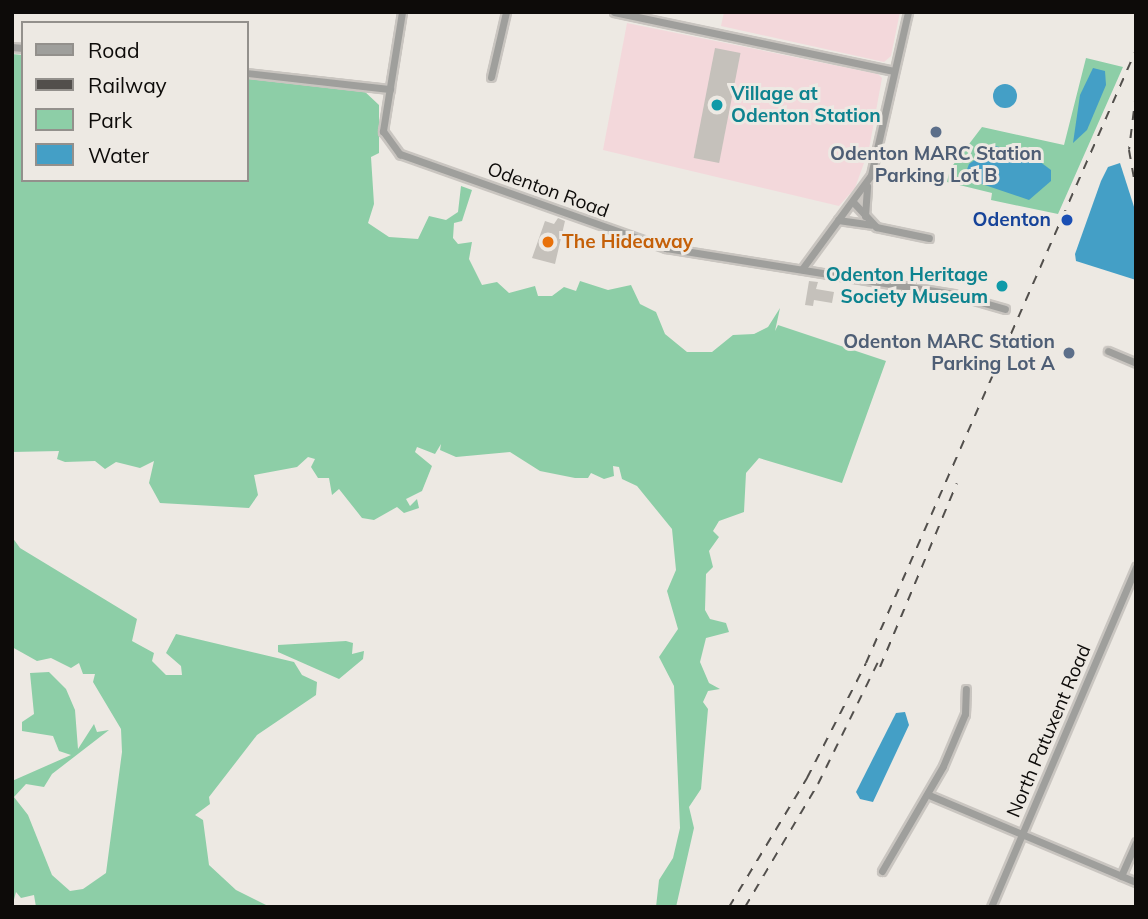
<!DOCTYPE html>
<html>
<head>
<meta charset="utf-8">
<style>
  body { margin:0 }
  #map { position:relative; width:1148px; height:919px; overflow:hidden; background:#ede9e3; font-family:Mulish,sans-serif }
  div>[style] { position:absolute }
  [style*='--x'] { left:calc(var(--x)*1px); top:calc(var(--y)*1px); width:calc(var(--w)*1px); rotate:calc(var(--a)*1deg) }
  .commercial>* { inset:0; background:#f3d8db }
  .green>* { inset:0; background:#8dcea7 }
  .water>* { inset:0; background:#449fc6 }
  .round { border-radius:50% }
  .building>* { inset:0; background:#c5c1bb; transform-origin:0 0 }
  .roads { filter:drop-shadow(2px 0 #c9c5c0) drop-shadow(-2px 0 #c9c5c0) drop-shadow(0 2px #c9c5c0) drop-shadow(0 -2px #c9c5c0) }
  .street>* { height:7px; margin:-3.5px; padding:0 3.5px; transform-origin:3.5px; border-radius:3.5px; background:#9f9f9c }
  .rail>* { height:2px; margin-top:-1px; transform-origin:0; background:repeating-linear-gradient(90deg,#524f4c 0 9px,transparent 0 18px) }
  .dots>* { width:19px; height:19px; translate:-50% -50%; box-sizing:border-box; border:4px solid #ede9e3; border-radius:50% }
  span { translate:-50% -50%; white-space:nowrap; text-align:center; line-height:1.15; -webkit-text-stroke:6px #ede9e3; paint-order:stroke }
  .culture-label { font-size:19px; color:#0d838f; font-weight:700 }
  .left { translate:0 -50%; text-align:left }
  .right { translate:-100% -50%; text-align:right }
  .service-label { font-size:19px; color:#4e5e75; font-weight:700 }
  .street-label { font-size:19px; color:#0d0b09 }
  .transit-label { font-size:19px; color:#164399; font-weight:700 }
  .food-label { font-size:19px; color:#c56008; font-weight:700 }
  .frame { position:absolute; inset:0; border:14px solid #0d0b09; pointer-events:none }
  .legend { position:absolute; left:21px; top:21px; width:228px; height:161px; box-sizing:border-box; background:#ede9e3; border:2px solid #93908c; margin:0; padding:9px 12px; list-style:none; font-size:21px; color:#0d0b09 }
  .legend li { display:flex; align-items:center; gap:14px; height:35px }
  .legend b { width:35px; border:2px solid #93908c }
</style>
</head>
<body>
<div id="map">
  <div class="commercial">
    <div style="clip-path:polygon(724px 12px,900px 12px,891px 56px,884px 62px,721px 26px)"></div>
    <div style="clip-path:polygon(627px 23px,878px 74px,882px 78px,869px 149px,855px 188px,839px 206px,603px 150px)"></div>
  </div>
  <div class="green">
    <div style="clip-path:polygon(12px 54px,23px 55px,23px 180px,247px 180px,247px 77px,338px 85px,363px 90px,379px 105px,379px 153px,371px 157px,374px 204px,368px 223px,389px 237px,418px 239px,429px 216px,446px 220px,458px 212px,461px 186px,472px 190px,462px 221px,454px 223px,453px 238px,458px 244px,472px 242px,469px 259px,482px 285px,497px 282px,509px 293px,535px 286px,538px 296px,552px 296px,564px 287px,576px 291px,580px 281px,608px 290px,631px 285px,640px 304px,656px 312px,665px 334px,687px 352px,712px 352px,733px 335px,754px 334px,768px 327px,780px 308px,775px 331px,778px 325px,886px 361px,842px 483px,759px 458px,746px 473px,744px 512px,719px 521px,713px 531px,719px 537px,709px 551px,713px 567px,706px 574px,705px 610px,710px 619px,726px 623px,729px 632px,706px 638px,700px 662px,709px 683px,720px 689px,708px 691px,703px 702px,708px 709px,701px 789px,689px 807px,694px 828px,676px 907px,656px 907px,659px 880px,673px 858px,680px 828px,674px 686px,659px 657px,678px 629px,667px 591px,676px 570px,672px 529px,637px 486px,622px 479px,619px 467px,613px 466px,614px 476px,604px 479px,591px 473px,588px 478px,575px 478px,540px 471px,510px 452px,456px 457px,440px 450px,441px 444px,435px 454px,417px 447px,415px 452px,432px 466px,422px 491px,406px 499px,410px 506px,417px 499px,419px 508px,404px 513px,397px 507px,374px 520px,362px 518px,339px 489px,332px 495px,329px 478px,318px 478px,311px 467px,315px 459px,308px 457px,297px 467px,254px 475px,258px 495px,249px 508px,160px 503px,149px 483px,154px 461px,140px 468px,116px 462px,105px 469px,95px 461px,65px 462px,57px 459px,59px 451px,12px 452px)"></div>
    <div style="clip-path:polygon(1086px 58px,1123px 67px,1058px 214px,991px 200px,992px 193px,947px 182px,950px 169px,982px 127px,1064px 145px)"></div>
    <div style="clip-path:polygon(12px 537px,20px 548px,137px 619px,132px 641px,154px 653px,152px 661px,166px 675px,182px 675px,181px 666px,166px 653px,176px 634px,294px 662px,302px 675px,317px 682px,316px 695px,257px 735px,209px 797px,210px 804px,195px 815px,203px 820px,209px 865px,236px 890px,270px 907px,36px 907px,34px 895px,21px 898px,16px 892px,12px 907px,12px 781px,71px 755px,59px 751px,53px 736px,22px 731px,22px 722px,34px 714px,30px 673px,49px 672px,66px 689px,75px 710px,78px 749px,94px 724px,97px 732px,109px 730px,52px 774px,44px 787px,26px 784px,14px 797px,28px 815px,52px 875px,70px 891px,83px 889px,106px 873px,122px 752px,121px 729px,93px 682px,95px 674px,83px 674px,79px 663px,71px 668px,51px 658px,37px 661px,12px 647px)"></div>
    <div style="clip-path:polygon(346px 641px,353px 643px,352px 654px,364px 651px,363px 659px,339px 679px,278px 652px,278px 645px)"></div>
  </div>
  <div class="water">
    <div style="clip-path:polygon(1093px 68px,1105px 71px,1106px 85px,1087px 130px,1073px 143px,1080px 95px)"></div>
    <div class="round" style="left:993px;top:84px;width:24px;height:24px"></div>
    <div style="clip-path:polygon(994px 146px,1027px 152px,1051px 170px,1051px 181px,1029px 200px,964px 178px,969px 164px)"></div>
    <div style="clip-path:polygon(1120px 163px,1136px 213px,1136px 280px,1076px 261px,1075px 254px,1101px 181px,1108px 167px)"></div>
    <div style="clip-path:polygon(905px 712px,909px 725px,873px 802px,860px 799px,856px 792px,896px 713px)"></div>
  </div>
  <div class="building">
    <div style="left:715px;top:48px;width:26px;height:112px;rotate:11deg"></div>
    <div style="clip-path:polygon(558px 218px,565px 221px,555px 264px,532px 258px,545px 221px,554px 224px)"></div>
    <div style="clip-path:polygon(809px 281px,818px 282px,816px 289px,834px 292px,832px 303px,814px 300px,813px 306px,805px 305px)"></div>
  </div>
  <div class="roads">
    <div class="street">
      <div style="--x:402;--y:12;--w:121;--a:99.1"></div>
      <div style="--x:383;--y:131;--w:29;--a:54"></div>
      <div style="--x:400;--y:154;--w:282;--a:19.5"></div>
      <div style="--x:666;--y:248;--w:291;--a:9.1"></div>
      <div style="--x:953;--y:294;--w:54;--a:16.1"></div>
      <div style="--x:614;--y:12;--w:286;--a:11.9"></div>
      <div style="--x:12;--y:47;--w:11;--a:5"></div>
      <div style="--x:247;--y:73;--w:144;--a:6.4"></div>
      <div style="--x:491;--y:77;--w:67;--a:-77"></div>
      <div style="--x:854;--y:203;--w:33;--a:47"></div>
      <div style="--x:876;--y:227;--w:54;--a:11.7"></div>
      <div style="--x:865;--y:216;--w:30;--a:-86"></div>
      <div style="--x:838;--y:220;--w:34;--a:8"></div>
      <div style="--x:802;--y:269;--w:117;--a:-53.7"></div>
      <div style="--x:871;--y:175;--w:167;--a:-77.2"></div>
      <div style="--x:1108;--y:351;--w:30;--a:23"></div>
      <div style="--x:929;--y:795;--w:225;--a:22.8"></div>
      <div style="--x:882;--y:871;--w:121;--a:-59.8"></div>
      <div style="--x:943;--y:766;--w:56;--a:-67.1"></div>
      <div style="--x:965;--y:714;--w:25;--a:-88"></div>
      <div style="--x:1121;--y:876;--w:37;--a:-66"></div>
      <div style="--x:991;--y:907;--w:370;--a:-66.9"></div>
    </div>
  </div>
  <div class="rail">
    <div style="--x:1136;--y:93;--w:57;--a:97"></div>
    <div style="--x:1129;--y:150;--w:41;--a:80.1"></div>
    <div style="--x:880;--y:667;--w:199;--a:-67.3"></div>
    <div style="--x:729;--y:907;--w:151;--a:-58.8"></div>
    <div style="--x:807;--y:778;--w:129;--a:-62.8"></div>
    <div style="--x:866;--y:663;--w:670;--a:-66.23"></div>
    <div style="--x:745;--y:907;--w:143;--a:-59.3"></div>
    <div style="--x:818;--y:784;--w:140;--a:-63.8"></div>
  </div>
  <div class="dots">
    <div style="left:717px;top:105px;background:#0f9aa8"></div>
    <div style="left:936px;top:132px;background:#5c6f8a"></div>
    <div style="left:1067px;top:220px;background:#1a4fb4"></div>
    <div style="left:548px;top:242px;background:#e8710a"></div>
    <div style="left:1002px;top:286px;background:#0f9aa8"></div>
    <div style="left:1069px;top:353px;background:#5c6f8a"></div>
  </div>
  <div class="culture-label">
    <span class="left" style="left:731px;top:105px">Village at<br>Odenton Station</span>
    <span class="right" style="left:988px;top:286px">Odenton Heritage<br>Society Museum</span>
  </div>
  <div class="service-label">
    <span style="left:936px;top:165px">Odenton MARC Station<br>Parking Lot B</span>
    <span class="right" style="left:1055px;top:353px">Odenton MARC Station<br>Parking Lot A</span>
  </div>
  <div class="street-label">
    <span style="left:548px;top:190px;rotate:20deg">Odenton Road</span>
    <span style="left:1049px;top:731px;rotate:-67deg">North Patuxent Road</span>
  </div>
  <div class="transit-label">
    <span class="right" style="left:1051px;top:220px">Odenton</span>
  </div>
  <div class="food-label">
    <span class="left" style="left:562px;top:242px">The Hideaway</span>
  </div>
  <div class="frame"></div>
  <ul class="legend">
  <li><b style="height:9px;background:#9f9f9c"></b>Road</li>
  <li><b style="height:9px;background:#524f4c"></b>Railway</li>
  <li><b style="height:19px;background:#8dcea7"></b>Park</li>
  <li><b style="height:19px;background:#449fc6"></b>Water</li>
  </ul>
</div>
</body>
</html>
